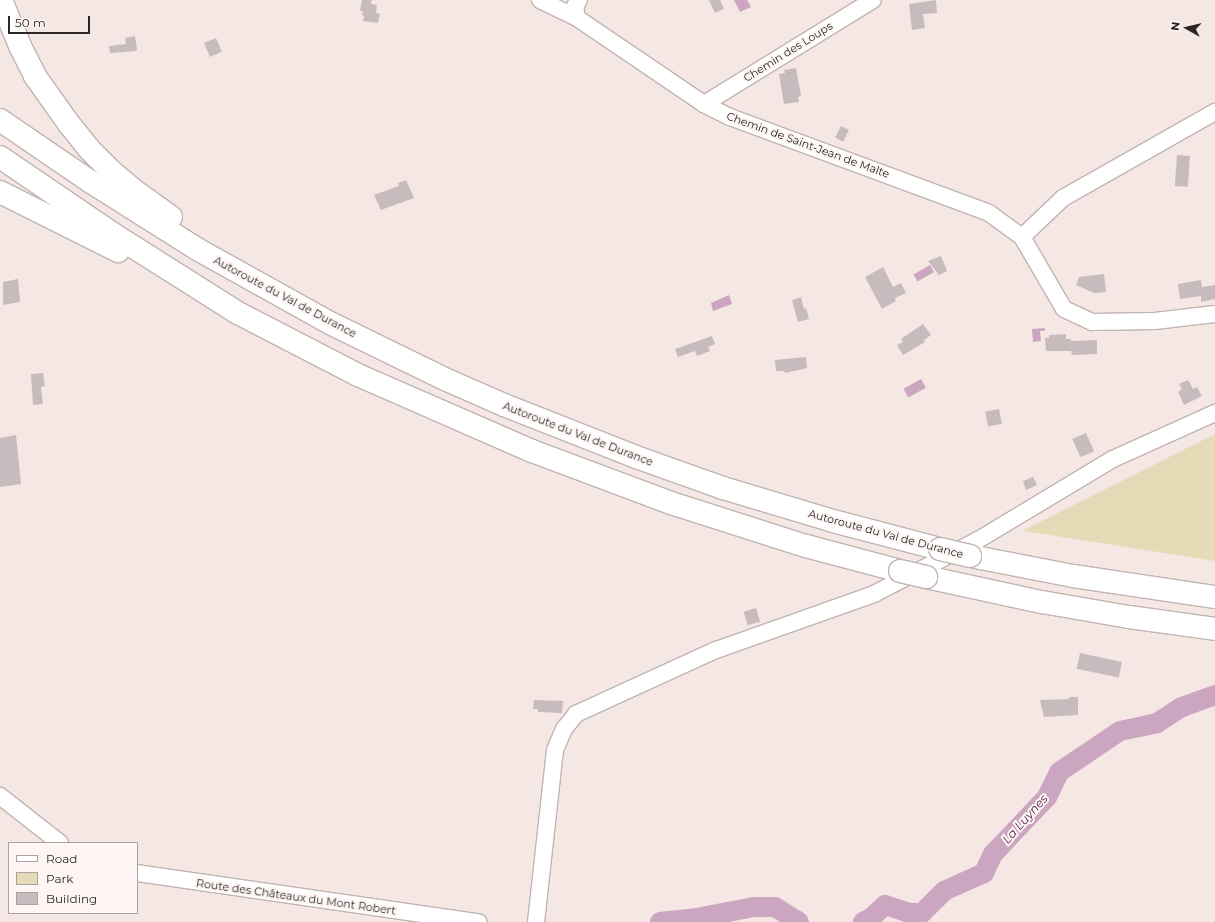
<!DOCTYPE html>
<html>
<head>
<meta charset="utf-8">
<style>
  body { margin:0 }
  #map { position:relative; width:1215px; height:922px; overflow:hidden; background:#f5e7e4; font-family:Montserrat,sans-serif }
  div>[style] { position:absolute }
  [style*='--x'] { left:calc(var(--x)*1px); top:calc(var(--y)*1px); width:calc(var(--w)*1px); rotate:calc(var(--a)*1deg) }
  .green>* { inset:0; background:#e5dbb7 }
  .water>* { inset:0; background:#cca6c1; transform-origin:0 0 }
  .river>* { height:20px; margin:-10px; padding:0 10px; transform-origin:10px; border-radius:10px; background:#cca6c1 }
  .building>* { inset:0; background:#c8bbbd; transform-origin:0 0 }
  .roads { filter:drop-shadow(1px 0 #c1b4b1) drop-shadow(-1px 0 #c1b4b1) drop-shadow(0 1px #c1b4b1) drop-shadow(0 -1px #c1b4b1) }
  .minor>* { height:16px; margin:-8px; padding:0 8px; transform-origin:8px; border-radius:8px; background:#fff }
  .highway>* { height:22px; margin:-11px; padding:0 11px; transform-origin:11px; border-radius:11px; background:#fff }
  .bridges { filter:drop-shadow(1px 0 #c1b4b1) drop-shadow(-1px 0 #c1b4b1) drop-shadow(0 1px #c1b4b1) drop-shadow(0 -1px #c1b4b1) }
  .highway-bridge>* { height:22px; margin:-11px; padding:0 11px; transform-origin:11px; border-radius:11px; background:#fff }
  span { translate:-50% -50%; white-space:nowrap; text-align:center; line-height:1.15; -webkit-text-stroke:4px #fef6f4; paint-order:stroke }
  .street-label { font-size:11px; color:#2b2625 }
  .water-label { font-size:12px; color:#532448; font-style:italic }
  .legend { position:absolute; left:8px; top:842px; width:130px; height:72px; box-sizing:border-box; background:#fef6f4; border:1px solid #aaa3a1; margin:0; padding:5px 7px; list-style:none; font-size:12px; color:#2b2625 }
  .legend li { display:flex; align-items:center; gap:8px; height:20px }
  .legend b { width:20px; border:1px solid #aaa3a1 }
  .north { position:absolute; left:1167px; top:8px; width:40px; height:40px; -webkit-text-stroke:3px #fef6f4; paint-order:stroke; rotate:278deg; font-size:11px; font-weight:700; line-height:16px; text-align:center; color:#2b2625 }
  .north::after { content:''; display:block; margin:auto; width:14px; height:18px; background:#2b2625; clip-path:polygon(50% 0,100% 100%,50% 72%,0 100%) }
  .scale { position:absolute; left:8px; top:16px; width:82px; height:18px; box-sizing:border-box; border:2px solid #2b2625; border-top:0; padding-left:5px; font-size:12px; line-height:14px; white-space:nowrap; color:#2b2625; -webkit-text-stroke:3px #fef6f4; paint-order:stroke }
</style>
</head>
<body>
<div id="map">
  <div class="green">
    <div style="clip-path:polygon(1215px 434px,1215px 561px,1024px 531px,1024px 530px)"></div>
  </div>
  <div class="water">
    <div style="clip-path:polygon(734px 0,747px 0,751px 7px,740px 12px)"></div>
    <div style="left:930px;top:265px;width:8px;height:19px;rotate:60deg"></div>
    <div style="clip-path:polygon(729px 295px,732px 304px,713px 311px,711px 303px)"></div>
    <div style="clip-path:polygon(1045px 328px,1045px 331px,1040px 331px,1041px 341px,1033px 342px,1032px 329px)"></div>
    <div style="left:921px;top:379px;width:10px;height:20px;rotate:61deg"></div>
  </div>
  <div class="river">
    <div style="--x:660;--y:922;--w:31;--a:-6"></div>
    <div style="--x:691;--y:919;--w:64;--a:-10.8"></div>
    <div style="--x:754;--y:907;--w:21;--a:0"></div>
    <div style="--x:775;--y:907;--w:28;--a:32"></div>
    <div style="--x:863;--y:922;--w:9;--a:-27"></div>
    <div style="--x:871;--y:918;--w:19;--a:-43"></div>
    <div style="--x:885;--y:905;--w:26;--a:18"></div>
    <div style="--x:910;--y:913;--w:12;--a:0"></div>
    <div style="--x:922;--y:913;--w:31;--a:-45"></div>
    <div style="--x:944;--y:891;--w:44;--a:-24.2"></div>
    <div style="--x:984;--y:873;--w:21;--a:-65"></div>
    <div style="--x:993;--y:854;--w:79;--a:-46.5"></div>
    <div style="--x:1047;--y:797;--w:28;--a:-64"></div>
    <div style="--x:1059;--y:772;--w:73;--a:-33.9"></div>
    <div style="--x:1120;--y:731;--w:38;--a:-12"></div>
    <div style="--x:1157;--y:723;--w:30;--a:-33"></div>
    <div style="--x:1182;--y:707;--w:35;--a:-20"></div>
  </div>
  <div class="building">
    <div style="clip-path:polygon(362px 0,372px 0,371px 4px,377px 5px,376px 13px,380px 14px,378px 23px,363px 21px,364px 16px,362px 15px,363px 11px,360px 11px)"></div>
    <div style="clip-path:polygon(709px 0,720px 0,724px 9px,715px 13px)"></div>
    <div style="clip-path:polygon(936px 0,937px 13px,923px 14px,925px 28px,912px 30px,909px 4px)"></div>
    <div style="clip-path:polygon(135px 36px,137px 49px,136px 51px,110px 53px,109px 46px,126px 44px,125px 38px)"></div>
    <div style="left:216px;top:38px;width:15px;height:13px;rotate:67deg"></div>
    <div style="clip-path:polygon(796px 68px,801px 96px,798px 97px,799px 102px,784px 104px,779px 74px,785px 73px,784px 70px)"></div>
    <div style="left:841px;top:126px;width:9px;height:13px;rotate:27deg"></div>
    <div style="left:1177px;top:155px;width:13px;height:31px;rotate:4deg"></div>
    <div style="clip-path:polygon(406px 180px,414px 198px,381px 210px,374px 195px,399px 186px,398px 183px)"></div>
    <div style="clip-path:polygon(941px 256px,947px 271px,939px 275px,928px 261px)"></div>
    <div style="clip-path:polygon(883px 267px,893px 287px,901px 283px,906px 293px,895px 298px,896px 301px,882px 309px,865px 277px)"></div>
    <div style="clip-path:polygon(1104px 274px,1106px 292px,1094px 293px,1076px 285px,1079px 277px)"></div>
    <div style="clip-path:polygon(18px 279px,20px 302px,3px 305px,3px 282px)"></div>
    <div style="clip-path:polygon(1201px 280px,1202px 287px,1215px 285px,1215px 299px,1201px 302px,1201px 296px,1180px 299px,1178px 284px)"></div>
    <div style="clip-path:polygon(801px 297px,804px 309px,806px 308px,809px 319px,798px 322px,792px 300px)"></div>
    <div style="clip-path:polygon(923px 324px,931px 335px,924px 340px,925px 342px,903px 355px,897px 345px,903px 342px,901px 339px)"></div>
    <div style="clip-path:polygon(1066px 334px,1066px 339px,1071px 339px,1071px 341px,1097px 340px,1097px 354px,1072px 355px,1071px 351px,1046px 351px,1045px 338px,1049px 338px,1049px 335px)"></div>
    <div style="clip-path:polygon(712px 336px,715px 344px,708px 347px,710px 351px,697px 356px,695px 351px,678px 357px,675px 349px)"></div>
    <div style="clip-path:polygon(806px 357px,807px 368px,785px 373px,784px 371px,776px 371px,775px 360px)"></div>
    <div style="clip-path:polygon(43px 373px,45px 386px,41px 387px,43px 404px,33px 405px,31px 374px)"></div>
    <div style="clip-path:polygon(1188px 380px,1193px 389px,1197px 387px,1202px 396px,1184px 405px,1178px 392px,1182px 389px,1179px 384px)"></div>
    <div style="left:999px;top:409px;width:15px;height:14px;rotate:79deg"></div>
    <div style="left:1086px;top:433px;width:20px;height:15px;rotate:66deg"></div>
    <div style="clip-path:polygon(16px 435px,21px 484px,0 487px,0 438px)"></div>
    <div style="clip-path:polygon(1033px 477px,1037px 485px,1026px 490px,1023px 481px)"></div>
    <div style="left:756px;top:608px;width:14px;height:13px;rotate:73deg"></div>
    <div style="left:1080px;top:653px;width:43px;height:16px;rotate:12deg"></div>
    <div style="clip-path:polygon(1069px 697px,1078px 697px,1078px 715px,1044px 717px,1040px 700px,1069px 699px)"></div>
    <div style="clip-path:polygon(534px 700px,563px 701px,562px 713px,538px 712px,538px 709px,533px 709px)"></div>
  </div>
  <div class="roads">
    <div class="minor">
      <div style="--x:540;--y:0;--w:41;--a:25.9"></div>
      <div style="--x:577;--y:18;--w:153;--a:34.1"></div>
      <div style="--x:704;--y:104;--w:29;--a:27"></div>
      <div style="--x:730;--y:117;--w:276;--a:20.3"></div>
      <div style="--x:989;--y:213;--w:41;--a:36"></div>
      <div style="--x:1022;--y:237;--w:83;--a:59.7"></div>
      <div style="--x:1064;--y:309;--w:31;--a:25"></div>
      <div style="--x:1092;--y:322;--w:63;--a:-0.9"></div>
      <div style="--x:1155;--y:321;--w:60;--a:-6.7"></div>
      <div style="--x:577;--y:18;--w:12;--a:-99"></div>
      <div style="--x:575;--y:6;--w:7;--a:-56"></div>
      <div style="--x:704;--y:104;--w:198;--a:-31.6"></div>
      <div style="--x:1022;--y:237;--w:57;--a:-43.6"></div>
      <div style="--x:1063;--y:198;--w:175;--a:-29.5"></div>
      <div style="--x:0;--y:796;--w:76;--a:38.1"></div>
      <div style="--x:137;--y:873;--w:345;--a:8.2"></div>
      <div style="--x:536;--y:922;--w:173;--a:-83.7"></div>
      <div style="--x:555;--y:750;--w:23;--a:-67"></div>
      <div style="--x:564;--y:729;--w:19;--a:-51"></div>
      <div style="--x:576;--y:714;--w:154;--a:-24.6"></div>
      <div style="--x:716;--y:650;--w:168;--a:-19.5"></div>
      <div style="--x:874;--y:594;--w:117;--a:-27.4"></div>
      <div style="--x:978;--y:540;--w:157;--a:-31"></div>
      <div style="--x:1113;--y:459;--w:112;--a:-24.3"></div>
    </div>
    <div class="highway">
      <div style="--x:1;--y:0;--w:52;--a:67.4"></div>
      <div style="--x:21;--y:48;--w:31;--a:63"></div>
      <div style="--x:35;--y:76;--w:59;--a:54.7"></div>
      <div style="--x:69;--y:124;--w:32;--a:51"></div>
      <div style="--x:89;--y:149;--w:33;--a:45"></div>
      <div style="--x:112;--y:172;--w:26;--a:40"></div>
      <div style="--x:132;--y:189;--w:48;--a:35.7"></div>
      <div style="--x:0;--y:120;--w:110;--a:34.3"></div>
      <div style="--x:91;--y:182;--w:125;--a:32.3"></div>
      <div style="--x:197;--y:249;--w:154;--a:29.1"></div>
      <div style="--x:332;--y:324;--w:128;--a:26"></div>
      <div style="--x:447;--y:380;--w:62;--a:23.7"></div>
      <div style="--x:504;--y:405;--w:142;--a:21.5"></div>
      <div style="--x:636;--y:457;--w:92;--a:19.6"></div>
      <div style="--x:723;--y:488;--w:115;--a:16.7"></div>
      <div style="--x:833;--y:521;--w:111;--a:14.7"></div>
      <div style="--x:0;--y:157;--w:137;--a:34.3"></div>
      <div style="--x:113;--y:234;--w:148;--a:32.3"></div>
      <div style="--x:238;--y:313;--w:135;--a:27.3"></div>
      <div style="--x:358;--y:375;--w:190;--a:23.6"></div>
      <div style="--x:532;--y:451;--w:148;--a:20.5"></div>
      <div style="--x:671;--y:503;--w:142;--a:17.7"></div>
      <div style="--x:806;--y:546;--w:97;--a:14.9"></div>
      <div style="--x:0;--y:192;--w:132;--a:26.6"></div>
      <div style="--x:970;--y:556;--w:105;--a:11"></div>
      <div style="--x:1073;--y:576;--w:144;--a:8.4"></div>
      <div style="--x:926;--y:577;--w:119;--a:12.2"></div>
      <div style="--x:1042;--y:602;--w:88;--a:9.8"></div>
      <div style="--x:1129;--y:617;--w:87;--a:7.9"></div>
    </div>
  </div>
  <div class="bridges">
    <div class="highway-bridge">
      <div style="--x:940;--y:549;--w:31;--a:13"></div>
      <div style="--x:900;--y:571;--w:27;--a:13"></div>
    </div>
  </div>
  <div class="street-label">
    <span style="left:788px;top:52px;rotate:-32deg">Chemin des Loups</span>
    <span style="left:808px;top:145px;rotate:20deg">Chemin de Saint-Jean de Malte</span>
    <span style="left:285px;top:297px;rotate:28deg">Autoroute du Val de Durance</span>
    <span style="left:578px;top:434px;rotate:21deg">Autoroute du Val de Durance</span>
    <span style="left:886px;top:534px;rotate:15deg">Autoroute du Val de Durance</span>
    <span style="left:296px;top:897px;rotate:8deg">Route des Châteaux du Mont Robert</span>
  </div>
  <div class="water-label">
    <span style="left:1025px;top:819px;rotate:-48deg">La Luynes</span>
  </div>
  <ul class="legend">
  <li><b style="height:5px;background:#fff"></b>Road</li>
  <li><b style="height:11px;background:#e5dbb7"></b>Park</li>
  <li><b style="height:11px;background:#c8bbbd"></b>Building</li>
  </ul>
  <div class="north">N</div>
  <div class="scale">50 m</div>
</div>
</body>
</html>
